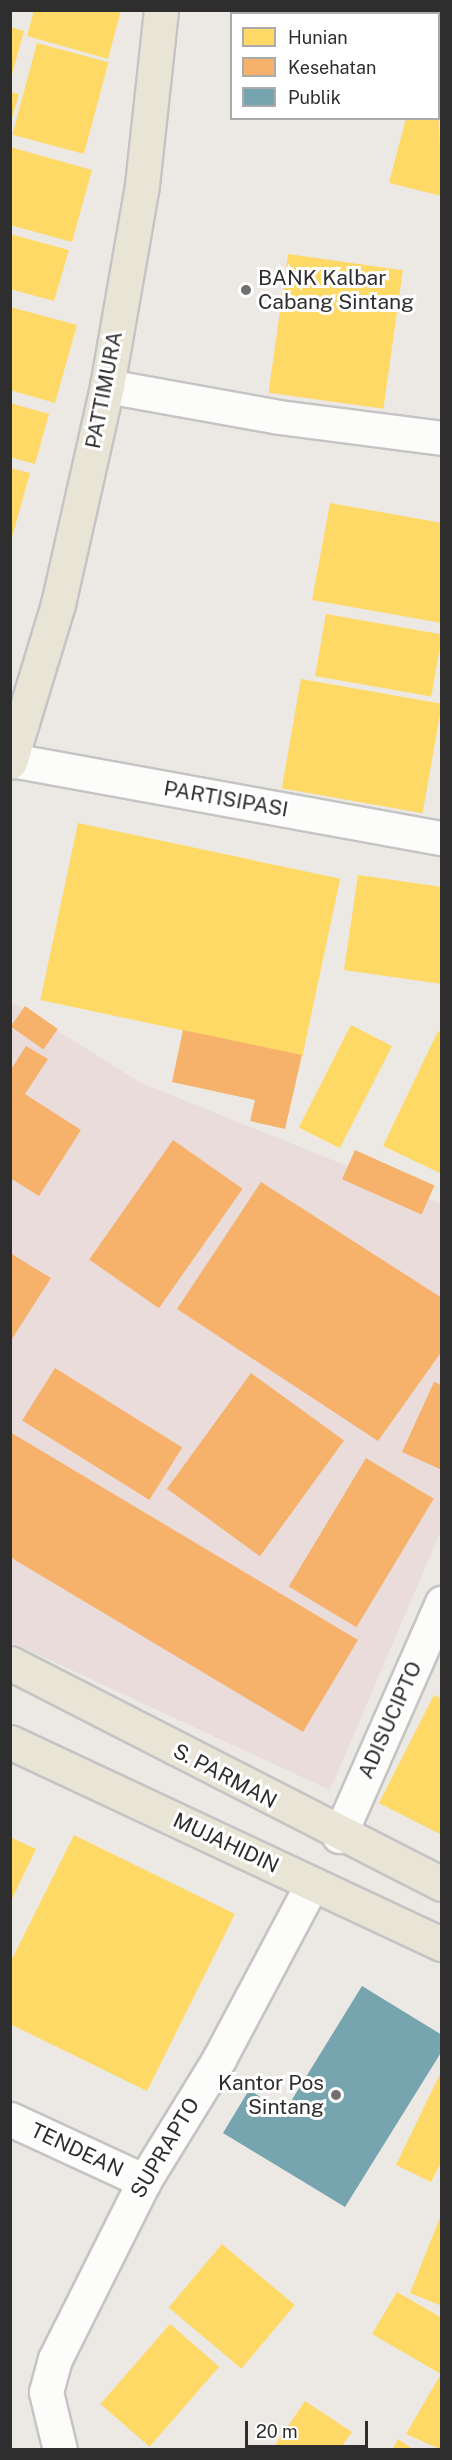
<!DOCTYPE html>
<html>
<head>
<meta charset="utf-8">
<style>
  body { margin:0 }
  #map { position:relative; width:452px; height:2460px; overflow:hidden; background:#ece8e4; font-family:"Public Sans",sans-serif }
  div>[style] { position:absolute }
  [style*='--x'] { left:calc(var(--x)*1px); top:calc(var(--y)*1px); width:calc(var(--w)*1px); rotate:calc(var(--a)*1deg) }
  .medical>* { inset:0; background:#e9dcdb }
  .homes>* { inset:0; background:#ffd966; transform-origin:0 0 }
  .health>* { inset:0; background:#f6b26b; transform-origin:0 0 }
  .public>* { inset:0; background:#76a5af }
  .roads { filter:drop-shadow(2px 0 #c5c4c5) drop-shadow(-2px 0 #c5c4c5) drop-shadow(0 2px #c5c4c5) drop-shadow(0 -2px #c5c4c5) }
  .street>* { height:33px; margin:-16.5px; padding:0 16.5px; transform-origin:16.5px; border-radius:16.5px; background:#fcfcfb }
  .primary>* { height:33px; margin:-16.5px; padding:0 16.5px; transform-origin:16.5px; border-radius:16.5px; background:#e8e4d6 }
  .dots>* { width:16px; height:16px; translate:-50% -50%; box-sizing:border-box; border:3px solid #fff; border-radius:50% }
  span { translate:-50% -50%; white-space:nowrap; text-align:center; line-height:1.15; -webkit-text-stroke:6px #fff; paint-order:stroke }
  .poi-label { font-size:21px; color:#2e2e2e }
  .left { translate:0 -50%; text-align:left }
  .right { translate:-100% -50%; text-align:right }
  .street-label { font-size:21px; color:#2e2e2e }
  .frame { position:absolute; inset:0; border:12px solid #2e2e2e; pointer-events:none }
  .legend { position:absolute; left:230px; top:12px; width:210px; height:108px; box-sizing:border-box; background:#fff; border:2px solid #ababab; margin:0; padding:8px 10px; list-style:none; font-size:18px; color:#2e2e2e }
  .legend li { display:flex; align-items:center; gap:12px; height:30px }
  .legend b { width:30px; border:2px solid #ababab }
  .scale { position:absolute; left:245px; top:2421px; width:123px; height:27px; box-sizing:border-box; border:3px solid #2e2e2e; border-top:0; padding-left:8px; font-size:18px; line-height:21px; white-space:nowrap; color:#2e2e2e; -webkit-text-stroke:4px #fff; paint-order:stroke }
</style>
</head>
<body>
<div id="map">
  <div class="medical">
    <div style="clip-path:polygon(10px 1001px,141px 1083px,441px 1204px,441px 1530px,330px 1790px,11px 1642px)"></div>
  </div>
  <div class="homes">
    <div style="clip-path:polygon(34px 10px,121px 10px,108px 59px,27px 36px)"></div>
    <div style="clip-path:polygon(10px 27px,24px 31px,11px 78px,10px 78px)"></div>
    <div style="left:37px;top:43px;width:74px;height:95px;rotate:15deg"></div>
    <div style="clip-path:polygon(10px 92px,19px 94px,11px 121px,10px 121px)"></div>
    <div style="clip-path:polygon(438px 106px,442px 196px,389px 183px,406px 118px,438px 118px)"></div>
    <div style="clip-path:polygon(10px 147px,92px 170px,72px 242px,10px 225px)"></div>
    <div style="clip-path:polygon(10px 234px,69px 250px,54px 301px,10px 289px)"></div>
    <div style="left:288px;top:254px;width:116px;height:140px;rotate:8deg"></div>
    <div style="clip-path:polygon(10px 307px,77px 325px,55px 403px,10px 390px)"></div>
    <div style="clip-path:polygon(10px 403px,49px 414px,35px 464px,10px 457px)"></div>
    <div style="clip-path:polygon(10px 468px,30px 473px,11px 541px,10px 541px)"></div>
    <div style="clip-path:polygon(330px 503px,442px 523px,442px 623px,312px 600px)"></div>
    <div style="left:326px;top:614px;width:118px;height:63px;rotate:10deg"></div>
    <div style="left:301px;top:679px;width:143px;height:111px;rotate:10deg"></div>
    <div style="left:78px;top:823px;width:268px;height:181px;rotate:12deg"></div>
    <div style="clip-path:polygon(358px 875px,442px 887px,442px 984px,344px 970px)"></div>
    <div style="left:351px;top:1025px;width:46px;height:115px;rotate:27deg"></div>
    <div style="clip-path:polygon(438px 1031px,442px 1033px,442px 1174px,383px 1146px)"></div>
    <div style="clip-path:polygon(434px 1695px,442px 1699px,442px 1835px,379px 1803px)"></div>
    <div style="clip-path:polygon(74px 1835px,235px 1914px,147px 2091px,10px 2024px,10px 1963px)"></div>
    <div style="clip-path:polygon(10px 1837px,36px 1849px,10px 1903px)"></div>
    <div style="clip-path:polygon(442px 2070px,442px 2160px,431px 2182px,396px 2165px)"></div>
    <div style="clip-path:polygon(441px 2215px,442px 2215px,442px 2306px,410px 2293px)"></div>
    <div style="left:222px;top:2244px;width:95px;height:83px;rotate:40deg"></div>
    <div style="clip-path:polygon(397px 2292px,442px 2318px,442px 2450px,406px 2434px,441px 2374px,372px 2334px)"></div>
    <div style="left:170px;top:2324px;width:65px;height:106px;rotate:41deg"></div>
    <div style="clip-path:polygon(305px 2401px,352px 2432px,339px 2450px,272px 2450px)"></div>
    <div style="clip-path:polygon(398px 2439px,414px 2450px,392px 2450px)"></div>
  </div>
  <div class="health">
    <div style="left:25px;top:1006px;width:40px;height:25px;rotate:35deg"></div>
    <div style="clip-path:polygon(183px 1030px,302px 1055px,285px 1129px,250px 1121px,255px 1100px,172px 1082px)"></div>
    <div style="clip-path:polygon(26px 1046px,48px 1059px,25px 1094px,81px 1130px,39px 1196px,10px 1178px,10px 1071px)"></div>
    <div style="left:173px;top:1140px;width:85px;height:146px;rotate:35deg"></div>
    <div style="left:355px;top:1150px;width:87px;height:32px;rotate:24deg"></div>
    <div style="clip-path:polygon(261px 1182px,442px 1298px,442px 1351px,378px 1441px,177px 1309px)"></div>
    <div style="clip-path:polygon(10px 1253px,51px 1278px,10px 1342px)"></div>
    <div style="left:55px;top:1368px;width:150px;height:62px;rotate:32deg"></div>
    <div style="left:251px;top:1373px;width:115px;height:143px;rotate:36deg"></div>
    <div style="clip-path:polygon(434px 1382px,442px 1385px,442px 1470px,402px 1452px)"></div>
    <div style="clip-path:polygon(10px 1432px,358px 1640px,303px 1732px,10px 1557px)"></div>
    <div style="left:366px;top:1458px;width:79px;height:150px;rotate:31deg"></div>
  </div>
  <div class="public">
    <div style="clip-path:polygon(362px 1986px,442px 2035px,442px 2051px,345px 2207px,223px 2133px,249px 2090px,285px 2111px)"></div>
  </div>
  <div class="roads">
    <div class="street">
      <div style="--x:334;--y:10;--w:14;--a:17"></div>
      <div style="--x:438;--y:34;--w:4;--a:0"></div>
      <div style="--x:107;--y:386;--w:175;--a:10.2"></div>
      <div style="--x:279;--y:417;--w:164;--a:7.3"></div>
      <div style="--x:11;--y:760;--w:438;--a:10.3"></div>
      <div style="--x:339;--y:1836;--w:255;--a:-66.2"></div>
      <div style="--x:10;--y:2119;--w:148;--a:24.8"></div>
      <div style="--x:60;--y:2450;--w:60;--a:-103.6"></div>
      <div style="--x:46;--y:2392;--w:34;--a:-75"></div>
      <div style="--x:55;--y:2359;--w:199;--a:-63.4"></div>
      <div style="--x:144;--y:2181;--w:143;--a:-58.4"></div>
      <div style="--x:219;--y:2059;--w:198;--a:-62"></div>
    </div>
    <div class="primary">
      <div style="--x:10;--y:762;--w:165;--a:-73.1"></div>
      <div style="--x:58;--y:604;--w:223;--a:-77.3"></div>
      <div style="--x:107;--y:386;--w:204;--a:-80.1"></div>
      <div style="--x:142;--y:185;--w:176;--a:-83.8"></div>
      <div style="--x:10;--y:1663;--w:485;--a:27.1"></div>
      <div style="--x:10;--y:1742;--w:477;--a:25.1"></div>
    </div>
  </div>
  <div class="dots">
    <div style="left:246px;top:290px;background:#706f6e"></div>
    <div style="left:336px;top:2095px;background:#706f6e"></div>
  </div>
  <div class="poi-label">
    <span class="left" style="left:258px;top:290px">BANK Kalbar<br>Cabang Sintang</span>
    <span class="right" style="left:324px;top:2095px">Kantor Pos<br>Sintang</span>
  </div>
  <div class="street-label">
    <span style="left:104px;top:390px;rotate:-79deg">PATTIMURA</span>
    <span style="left:226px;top:799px;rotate:10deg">PARTISIPASI</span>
    <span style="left:390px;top:1720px;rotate:-66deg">ADISUCIPTO</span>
    <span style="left:225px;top:1776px;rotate:28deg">S. PARMAN</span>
    <span style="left:226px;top:1843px;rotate:25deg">MUJAHIDIN</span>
    <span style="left:165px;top:2148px;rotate:-59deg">SUPRAPTO</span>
    <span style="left:77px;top:2150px;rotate:25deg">TENDEAN</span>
  </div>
  <div class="frame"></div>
  <ul class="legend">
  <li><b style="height:16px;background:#ffd966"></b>Hunian</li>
  <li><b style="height:16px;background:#f6b26b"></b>Kesehatan</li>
  <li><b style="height:16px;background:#76a5af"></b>Publik</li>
  </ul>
  <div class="scale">20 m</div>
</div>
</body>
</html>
